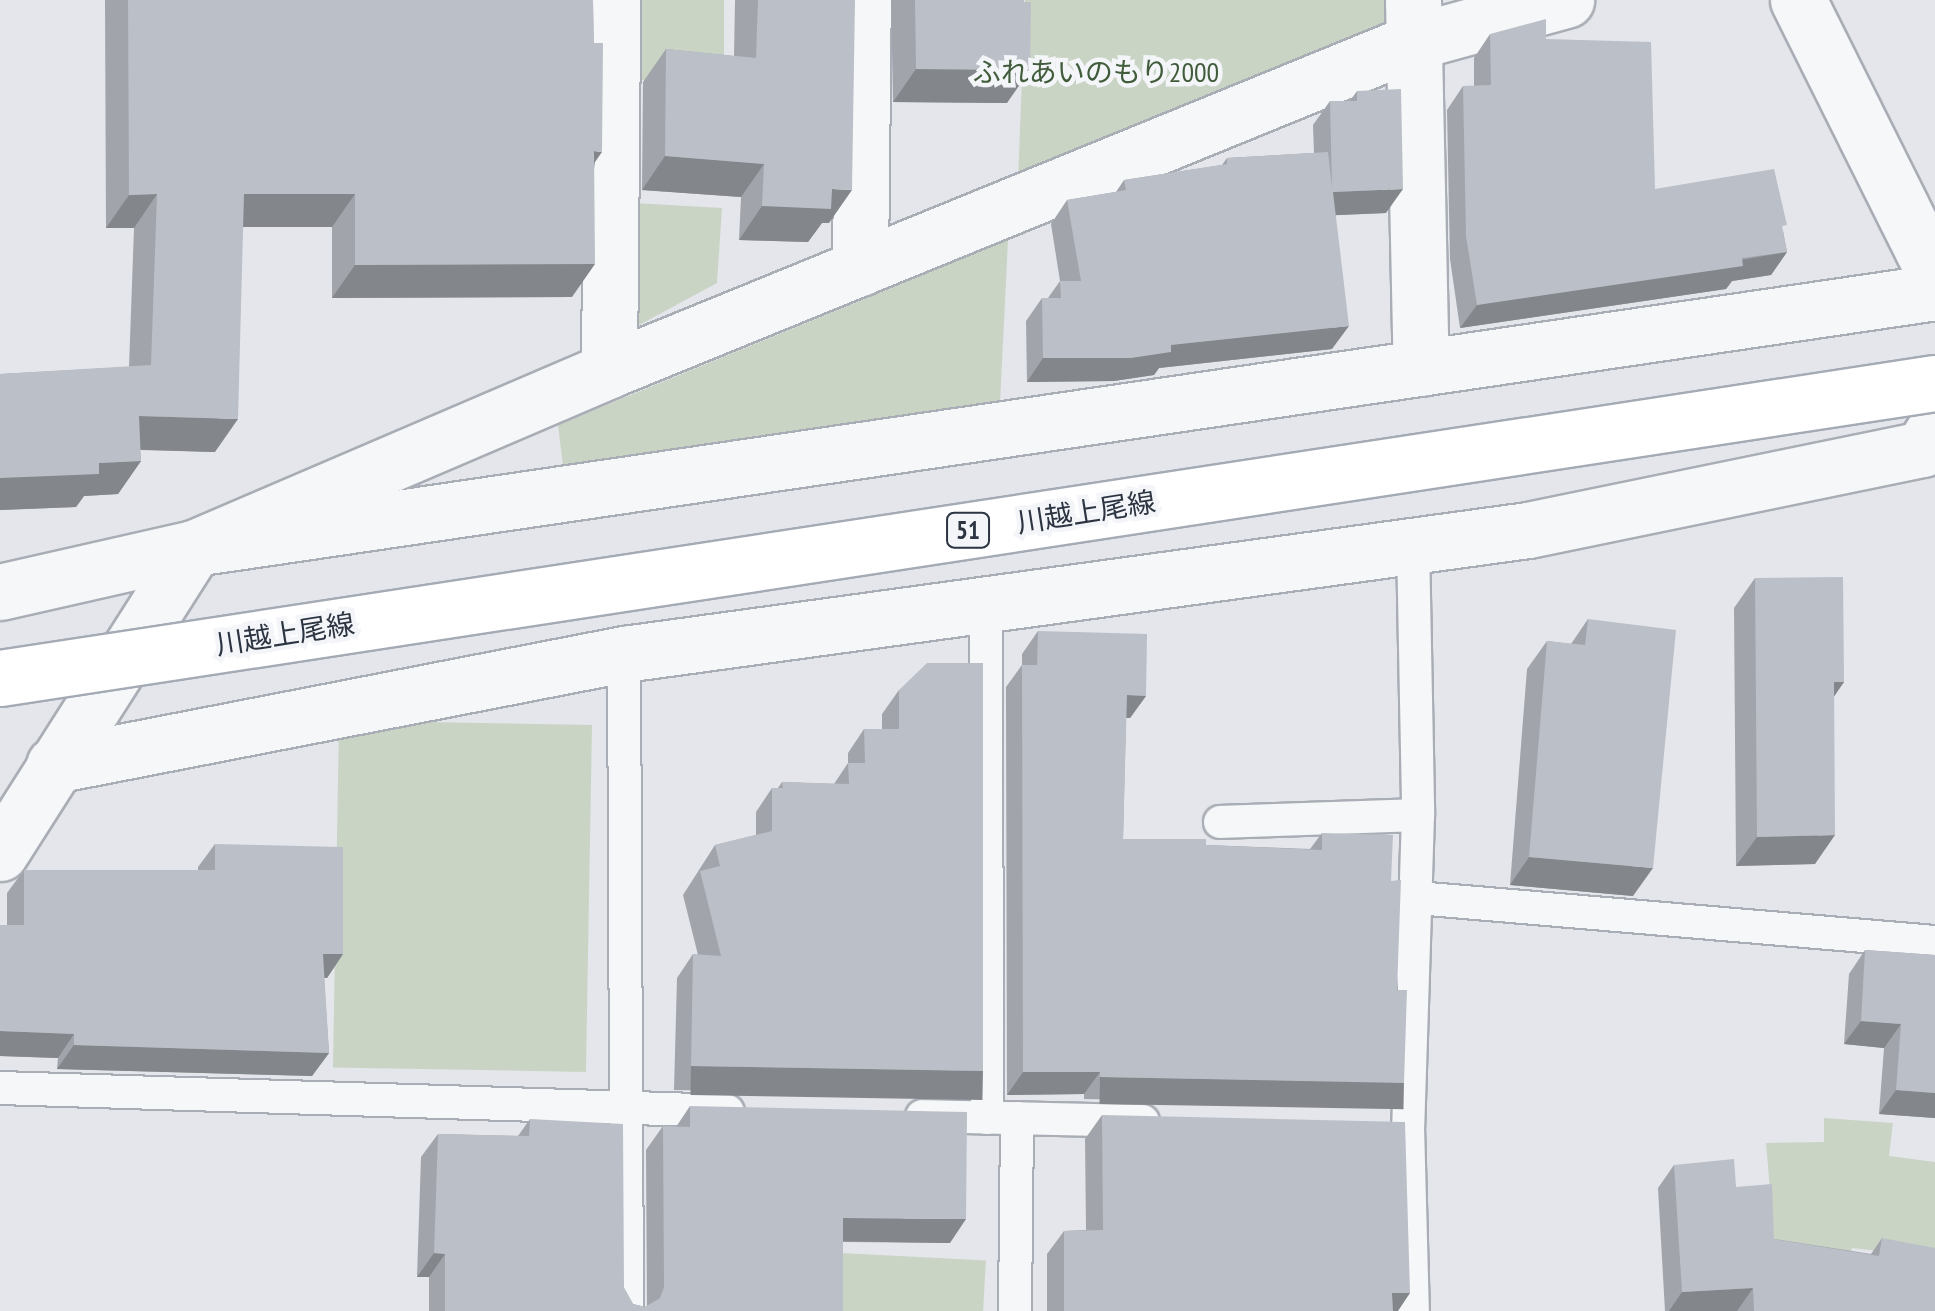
<!DOCTYPE html>
<html>
<head>
<meta charset="utf-8">
<style>
  body { margin:0 }
  #map { position:relative; width:1935px; height:1311px; overflow:hidden; background:#e4e6eb; font-family:"PT Sans Narrow","Noto Sans JP",sans-serif }
  div>[style] { position:absolute }
  [style*='--x'] { left:calc(var(--x)*1px); top:calc(var(--y)*1px); width:calc(var(--w)*1px); rotate:calc(var(--a)*1deg) }
  .green>* { inset:0; background:#c9d4c5; transform-origin:0 0 }
  .roads { filter:drop-shadow(2px 0 #a9adb5) drop-shadow(-2px 0 #a9adb5) drop-shadow(0 2px #a9adb5) drop-shadow(0 -2px #a9adb5) }
  .service>* { height:32px; margin:-16px; padding:0 16px; transform-origin:16px; border-radius:16px; background:#f6f7f9 }
  .minor>* { height:55px; margin:-27.5px; padding:0 27.5px; transform-origin:27.5px; border-radius:27.5px; background:#f6f7f9 }
  .bridges { filter:drop-shadow(2px 0 #a4abb5) drop-shadow(-2px 0 #a4abb5) drop-shadow(0 2px #a4abb5) drop-shadow(0 -2px #a4abb5) }
  .primary-bridge>* { height:55px; margin:-27.5px; padding:0 27.5px; transform-origin:27.5px; border-radius:27.5px; background:#fff }
  .wall>* { inset:0; background:#a1a4ab }
  .shaded-wall>* { inset:0; background:#83868b; transform-origin:0 0 }
  .building>* { inset:0; background:#bbbfc7 }
  span { translate:-50% -50%; white-space:nowrap; text-align:center; line-height:1.15; -webkit-text-stroke:9px #f3f5f8; paint-order:stroke }
  .shield-label span { padding:2px 8px; background:#f3f5f8; border:2px solid; border-radius:8px; -webkit-text-stroke-width:0 }
  .shield-label { font-size:25px; color:#2c3442; font-weight:700 }
  .park-label { font-size:28px; color:#415c3b }
  .street-label { font-size:28px; color:#2c3442 }
</style>
</head>
<body>
<div id="map">
  <div class="green">
    <div style="left:633px;top:0;width:91px;height:80px"></div>
    <div style="clip-path:polygon(1025px 0,1394px 0,1394px 24px,1018px 182px)"></div>
    <div style="clip-path:polygon(634px 203px,722px 208px,717px 283px,628px 331px)"></div>
    <div style="clip-path:polygon(1008px 240px,1000px 403px,563px 466px,558px 425px)"></div>
    <div style="left:592px;top:725px;width:347px;height:253px;rotate:91deg"></div>
    <div style="clip-path:polygon(1824px 1118px,1893px 1123px,1889px 1156px,1935px 1162px,1935px 1257px,1852px 1248px,1848px 1264px,1775px 1249px,1766px 1143px,1824px 1142px)"></div>
    <div style="left:841px;top:1253px;width:145px;height:58px;rotate:3deg"></div>
  </div>
  <div class="roads">
    <div class="service">
      <div style="--x:1413;--y:543;--w:272;--a:88.9"></div>
      <div style="--x:1418;--y:815;--w:311;--a:91.8"></div>
      <div style="--x:1408;--y:1126;--w:185;--a:88.5"></div>
      <div style="--x:986;--y:603;--w:515;--a:89.89"></div>
      <div style="--x:624;--y:654;--w:657;--a:89.74"></div>
      <div style="--x:1220;--y:822;--w:198;--a:-2"></div>
      <div style="--x:1417;--y:898;--w:520;--a:4.86"></div>
      <div style="--x:0;--y:1088;--w:728;--a:1.81"></div>
      <div style="--x:922;--y:1116;--w:221;--a:1.3"></div>
      <div style="--x:1015;--y:1311;--w:193;--a:-89.4"></div>
    </div>
    <div class="minor">
      <div style="--x:1413;--y:0;--w:368;--a:88.8"></div>
      <div style="--x:1798;--y:0;--w:307;--a:63.5"></div>
      <div style="--x:860;--y:268;--w:268;--a:-89.4"></div>
      <div style="--x:609;--y:370;--w:370;--a:-89.5"></div>
      <div style="--x:0;--y:592;--w:199;--a:-12.8"></div>
      <div style="--x:194;--y:548;--w:1760;--a:-8.36"></div>
      <div style="--x:54;--y:765;--w:581;--a:-11.02"></div>
      <div style="--x:624;--y:654;--w:912;--a:-7.81"></div>
      <div style="--x:1528;--y:530;--w:402;--a:-11.6"></div>
      <div style="--x:1922;--y:449;--w:25;--a:-58"></div>
      <div style="--x:0;--y:853;--w:361;--a:-57.5"></div>
      <div style="--x:194;--y:548;--w:452;--a:-23.2"></div>
      <div style="--x:609;--y:370;--w:868;--a:-22.19"></div>
      <div style="--x:1413;--y:42;--w:159;--a:-15.4"></div>
    </div>
  </div>
  <div class="bridges">
    <div class="primary-bridge">
      <div style="--x:0;--y:678;--w:1957;--a:-8.67"></div>
    </div>
  </div>
  <div class="wall">
    <div style="clip-path:polygon(105px 0,593px 0,595px 163px,572px 297px,332px 298px,332px 227px,243px 227px,215px 452px,140px 450px,141px 461px,118px 494px,84px 496px,76px 507px,0 510px,0 374px,129px 367px,134px 228px,106px 228px)"></div>
    <div style="clip-path:polygon(735px 0,855px 0,829px 223px,822px 223px,808px 242px,739px 240px,741px 197px,642px 190px,643px 82px,666px 49px,734px 56px)"></div>
    <div style="clip-path:polygon(891px 0,1024px 0,1007px 103px,893px 102px)"></div>
    <div style="clip-path:polygon(1490px 34px,1546px 39px,1655px 189px,1783px 231px,1787px 252px,1771px 275px,1732px 281px,1726px 289px,1460px 328px,1450px 259px,1447px 110px,1463px 86px,1474px 86px,1474px 58px)"></div>
    <div style="clip-path:polygon(1357px 91px,1386px 213px,1336px 215px,1332px 349px,1159px 368px,1154px 375px,1114px 381px,1027px 382px,1026px 321px,1042px 298px,1048px 298px,1060px 281px,1051px 224px,1067px 200px,1116px 192px,1124px 180px,1222px 165px,1227px 158px,1314px 153px,1313px 125px,1330px 101px,1350px 101px)"></div>
    <div style="clip-path:polygon(1755px 578px,1844px 682px,1834px 696px,1815px 864px,1736px 866px,1734px 608px)"></div>
    <div style="clip-path:polygon(1588px 619px,1633px 896px,1510px 885px,1527px 669px,1547px 641px,1571px 644px)"></div>
    <div style="clip-path:polygon(1038px 631px,1146px 696px,1130px 718px,1126px 718px,1123px 839px,1206px 845px,1310px 849px,1322px 833px,1391px 881px,1404px 1083px,1389px 1106px,1084px 1099px,1084px 1094px,1007px 1095px,1006px 687px,1022px 665px,1022px 654px)"></div>
    <div style="clip-path:polygon(899px 690px,983px 1071px,967px 1095px,674px 1090px,677px 978px,693px 954px,698px 955px,683px 895px,715px 845px,756px 835px,756px 812px,772px 788px,778px 788px,782px 782px,834px 784px,848px 763px,848px 753px,864px 729px,882px 729px,882px 714px)"></div>
    <div style="clip-path:polygon(215px 844px,343px 954px,327px 978px,324px 978px,329px 1053px,312px 1076px,57px 1069px,58px 1058px,0 1056px,0 925px,7px 925px,7px 893px,24px 870px,198px 870px,198px 867px)"></div>
    <div style="clip-path:polygon(1865px 950px,1935px 955px,1935px 1118px,1879px 1114px,1884px 1048px,1844px 1044px,1849px 974px)"></div>
    <div style="clip-path:polygon(690px 1106px,950px 1243px,843px 1242px,843px 1311px,429px 1311px,429px 1277px,417px 1277px,421px 1157px,438px 1134px,518px 1136px,530px 1119px,633px 1304px,645px 1307px,647px 1306px,646px 1150px,663px 1126px,676px 1127px)"></div>
    <div style="clip-path:polygon(1102px 1115px,1398px 1311px,1047px 1311px,1047px 1254px,1064px 1231px,1086px 1230px,1085px 1139px)"></div>
    <div style="clip-path:polygon(1674px 1165px,1736px 1187px,1774px 1239px,1871px 1254px,1882px 1238px,1935px 1311px,1665px 1311px,1658px 1188px)"></div>
  </div>
  <div class="shaded-wall">
    <div style="clip-path:polygon(916px 69px,1030px 70px,1007px 103px,893px 102px)"></div>
    <div style="clip-path:polygon(594px 151px,602px 152px,579px 185px)"></div>
    <div style="clip-path:polygon(665px 156px,764px 164px,741px 197px,642px 190px)"></div>
    <div style="clip-path:polygon(832px 189px,852px 190px,829px 223px,822px 223px,808px 242px,739px 240px,762px 206px)"></div>
    <div style="clip-path:polygon(1403px 189px,1386px 213px,1317px 216px,1333px 192px)"></div>
    <div style="clip-path:polygon(157px 194px,134px 228px,106px 228px,129px 195px)"></div>
    <div style="clip-path:polygon(244px 194px,355px 194px,332px 227px,221px 227px)"></div>
    <div style="clip-path:polygon(1787px 252px,1771px 275px,1732px 281px,1726px 289px,1460px 328px,1477px 305px)"></div>
    <div style="clip-path:polygon(595px 264px,572px 297px,332px 298px,355px 265px)"></div>
    <div style="clip-path:polygon(1349px 326px,1332px 349px,1159px 368px,1154px 375px,1114px 381px,1027px 382px,1043px 358px)"></div>
    <div style="clip-path:polygon(139px 416px,238px 419px,215px 452px,116px 449px)"></div>
    <div style="clip-path:polygon(141px 461px,118px 494px,84px 496px,76px 507px,0 510px,0 478px,99px 463px)"></div>
    <div style="clip-path:polygon(1834px 682px,1844px 682px,1824px 711px)"></div>
    <div style="clip-path:polygon(1127px 695px,1146px 696px,1130px 718px,1111px 718px)"></div>
    <div style="clip-path:polygon(1835px 835px,1815px 864px,1736px 866px,1757px 837px)"></div>
    <div style="clip-path:polygon(1529px 857px,1653px 868px,1633px 896px,1510px 885px)"></div>
    <div style="clip-path:polygon(323px 954px,343px 954px,327px 978px,306px 978px)"></div>
    <div style="clip-path:polygon(1861px 1021px,1901px 1024px,1884px 1048px,1844px 1044px)"></div>
    <div style="clip-path:polygon(0 1031px,74px 1034px,58px 1058px,0 1056px)"></div>
    <div style="clip-path:polygon(74px 1045px,329px 1053px,312px 1076px,57px 1069px)"></div>
    <div style="left:691px;top:1066px;width:292px;height:29px;rotate:1deg"></div>
    <div style="clip-path:polygon(1023px 1072px,1100px 1072px,1084px 1094px,1007px 1095px)"></div>
    <div style="left:1100px;top:1077px;width:304px;height:27px;rotate:1deg"></div>
    <div style="clip-path:polygon(1896px 1090px,1935px 1093px,1935px 1118px,1879px 1114px)"></div>
    <div style="clip-path:polygon(843px 1218px,966px 1219px,950px 1243px,826px 1241px)"></div>
    <div style="clip-path:polygon(434px 1253px,445px 1254px,429px 1277px,417px 1277px)"></div>
    <div style="clip-path:polygon(1753px 1288px,1737px 1311px,1669px 1311px,1682px 1292px)"></div>
    <div style="clip-path:polygon(1392px 1293px,1410px 1293px,1398px 1311px,1379px 1311px)"></div>
  </div>
  <div class="building">
    <div style="clip-path:polygon(128px 0,593px 0,594px 43px,603px 43px,602px 152px,594px 151px,595px 264px,355px 265px,355px 194px,244px 194px,238px 419px,139px 416px,141px 461px,99px 463px,99px 474px,0 478px,0 374px,151px 365px,157px 194px,129px 195px)"></div>
    <div style="clip-path:polygon(758px 0,855px 0,852px 190px,832px 189px,831px 209px,762px 206px,764px 164px,665px 156px,666px 49px,756px 58px)"></div>
    <div style="clip-path:polygon(915px 0,1024px 0,1024px 2px,1031px 2px,1030px 70px,916px 69px)"></div>
    <div style="clip-path:polygon(1546px 19px,1546px 39px,1651px 42px,1655px 189px,1774px 169px,1787px 225px,1782px 226px,1787px 252px,1742px 258px,1743px 266px,1477px 305px,1466px 236px,1463px 86px,1491px 85px,1490px 34px)"></div>
    <div style="clip-path:polygon(1401px 89px,1403px 189px,1333px 192px,1349px 326px,1171px 345px,1171px 352px,1131px 358px,1043px 358px,1042px 298px,1061px 298px,1060px 281px,1081px 281px,1067px 200px,1126px 190px,1124px 180px,1227px 164px,1227px 158px,1328px 152px,1332px 188px,1330px 101px,1357px 101px,1357px 91px)"></div>
    <div style="clip-path:polygon(1843px 577px,1844px 682px,1834px 682px,1835px 835px,1757px 837px,1755px 578px)"></div>
    <div style="clip-path:polygon(1588px 619px,1676px 630px,1653px 868px,1529px 857px,1547px 641px,1585px 645px)"></div>
    <div style="clip-path:polygon(1038px 631px,1147px 634px,1146px 696px,1127px 695px,1123px 839px,1206px 839px,1206px 845px,1322px 850px,1322px 833px,1393px 835px,1391px 881px,1401px 880px,1397px 990px,1407px 990px,1404px 1083px,1100px 1077px,1100px 1072px,1023px 1072px,1022px 665px,1037px 665px)"></div>
    <div style="clip-path:polygon(927px 663px,983px 663px,983px 1071px,691px 1066px,693px 954px,721px 956px,700px 871px,720px 866px,715px 845px,772px 831px,772px 788px,783px 788px,782px 782px,849px 784px,848px 763px,865px 763px,864px 729px,899px 729px,899px 690px)"></div>
    <div style="clip-path:polygon(215px 844px,343px 847px,343px 954px,323px 954px,329px 1053px,74px 1045px,74px 1034px,0 1031px,0 925px,24px 925px,24px 870px,215px 870px)"></div>
    <div style="clip-path:polygon(1865px 950px,1935px 955px,1935px 1093px,1896px 1090px,1901px 1024px,1861px 1021px)"></div>
    <div style="clip-path:polygon(690px 1106px,967px 1112px,966px 1219px,843px 1218px,843px 1311px,445px 1311px,445px 1254px,434px 1253px,438px 1134px,529px 1136px,530px 1119px,623px 1124px,624px 1288px,633px 1304px,645px 1307px,660px 1298px,664px 1287px,663px 1126px,690px 1127px)"></div>
    <div style="clip-path:polygon(1102px 1115px,1405px 1122px,1410px 1293px,1392px 1293px,1393px 1311px,1064px 1311px,1064px 1231px,1103px 1230px)"></div>
    <div style="clip-path:polygon(1734px 1159px,1736px 1187px,1772px 1184px,1774px 1239px,1879px 1256px,1882px 1238px,1935px 1248px,1935px 1311px,1754px 1311px,1753px 1288px,1682px 1292px,1674px 1165px)"></div>
  </div>
  <div class="shield-label">
    <span style="left:968px;top:530px">51</span>
  </div>
  <div class="park-label">
    <span style="left:1096px;top:72px">ふれあいのもり2000</span>
  </div>
  <div class="street-label">
    <span style="left:1086px;top:512px;rotate:-9deg">川越上尾線</span>
    <span style="left:285px;top:634px;rotate:-9deg">川越上尾線</span>
  </div>
</div>
</body>
</html>
